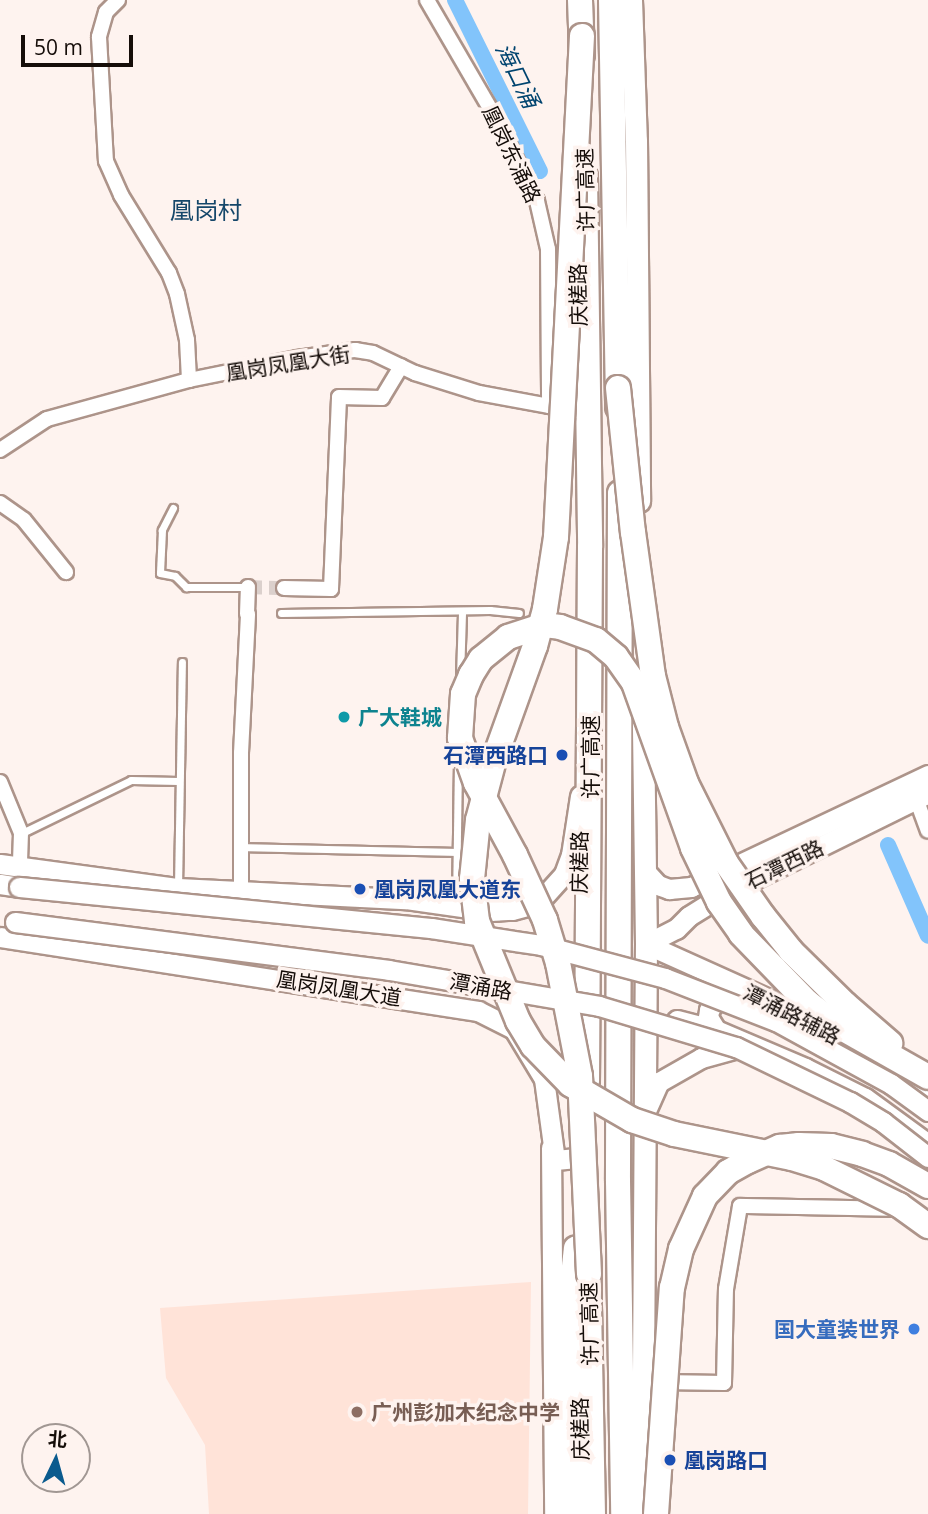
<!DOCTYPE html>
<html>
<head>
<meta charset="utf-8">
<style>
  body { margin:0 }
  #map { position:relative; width:928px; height:1514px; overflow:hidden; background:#fef3ef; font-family:"Open Sans","Noto Sans SC",sans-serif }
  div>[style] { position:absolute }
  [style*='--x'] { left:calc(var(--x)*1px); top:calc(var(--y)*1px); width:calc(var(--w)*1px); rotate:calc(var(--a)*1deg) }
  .built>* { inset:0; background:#ffe3d8 }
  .canal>* { height:16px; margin:-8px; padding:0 8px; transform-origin:8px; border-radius:8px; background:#82c4fb }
  .street-tunnel>* { height:14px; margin-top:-7px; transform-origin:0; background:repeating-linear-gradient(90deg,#dbd0cc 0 14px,transparent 0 21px) }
  .roads { filter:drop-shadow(2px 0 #ad948a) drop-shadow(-2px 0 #ad948a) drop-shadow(0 2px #ad948a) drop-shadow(0 -2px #ad948a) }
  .lane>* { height:7px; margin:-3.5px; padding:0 3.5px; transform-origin:3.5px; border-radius:3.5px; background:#fff }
  .street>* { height:14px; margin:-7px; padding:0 7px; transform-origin:7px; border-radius:7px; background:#fff }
  .secondary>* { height:19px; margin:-9.5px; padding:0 9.5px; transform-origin:9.5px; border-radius:9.5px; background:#fff }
  .primary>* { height:21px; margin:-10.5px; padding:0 10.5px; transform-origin:10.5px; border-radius:10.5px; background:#fff }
  .highway>* { height:24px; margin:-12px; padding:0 12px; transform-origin:12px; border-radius:12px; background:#fff }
  .bridges { filter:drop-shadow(2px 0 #ad948a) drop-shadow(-2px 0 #ad948a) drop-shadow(0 2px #ad948a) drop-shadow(0 -2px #ad948a) }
  .secondary-bridge>* { height:19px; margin:-9.5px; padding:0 9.5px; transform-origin:9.5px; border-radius:9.5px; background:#fff }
  .highway-bridge>* { height:24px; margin:-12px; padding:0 12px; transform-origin:12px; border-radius:12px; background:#fff }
  .dots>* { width:19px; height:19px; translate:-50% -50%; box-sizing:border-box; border:4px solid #fef3ef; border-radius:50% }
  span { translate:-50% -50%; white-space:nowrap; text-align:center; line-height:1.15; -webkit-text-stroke:7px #fef3ef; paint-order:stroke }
  .street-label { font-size:21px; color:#150d09 }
  .culture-label { font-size:21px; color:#0d838f; font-weight:700 }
  .left { translate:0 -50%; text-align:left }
  .transit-label { font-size:21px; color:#164399; font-weight:700 }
  .right { translate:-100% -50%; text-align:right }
  .shop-label { font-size:21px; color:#366cbe; font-weight:700 }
  .education-label { font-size:21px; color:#785e54; font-weight:700 }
  .water-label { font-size:23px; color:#00446f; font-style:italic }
  .quarter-label { font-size:24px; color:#15476a }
  .north { position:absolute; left:21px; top:1423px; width:70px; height:70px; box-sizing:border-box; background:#fef3ef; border:2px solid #a19793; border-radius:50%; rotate:5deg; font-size:19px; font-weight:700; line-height:28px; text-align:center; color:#150d09 }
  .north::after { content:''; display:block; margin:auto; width:24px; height:32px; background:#0b5b8e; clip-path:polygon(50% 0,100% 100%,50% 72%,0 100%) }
  .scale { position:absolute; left:21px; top:35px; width:112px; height:32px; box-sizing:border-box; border:4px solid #150d09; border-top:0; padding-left:9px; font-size:21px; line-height:24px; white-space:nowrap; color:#150d09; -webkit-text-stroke:5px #fef3ef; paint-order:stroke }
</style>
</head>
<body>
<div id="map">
  <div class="built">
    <div style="clip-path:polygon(531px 1282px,528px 1514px,209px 1514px,205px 1445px,166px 1378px,160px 1308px)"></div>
  </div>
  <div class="canal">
    <div style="--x:455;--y:0;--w:191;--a:63.6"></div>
    <div style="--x:888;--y:845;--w:99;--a:66.3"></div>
  </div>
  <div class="street-tunnel">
    <div style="--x:248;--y:587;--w:36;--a:2"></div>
  </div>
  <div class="roads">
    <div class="lane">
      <div style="--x:173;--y:508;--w:25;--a:117"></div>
      <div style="--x:162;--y:530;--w:43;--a:92.7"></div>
      <div style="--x:160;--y:573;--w:15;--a:11"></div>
      <div style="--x:175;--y:576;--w:16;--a:45"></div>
      <div style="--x:186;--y:587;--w:62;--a:0"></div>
      <div style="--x:281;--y:613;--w:209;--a:-0.8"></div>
      <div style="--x:490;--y:610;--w:29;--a:6"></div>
      <div style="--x:460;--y:677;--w:65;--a:-88.2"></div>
      <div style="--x:22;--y:833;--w:121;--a:-25.9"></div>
      <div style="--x:131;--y:780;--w:47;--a:1.2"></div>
      <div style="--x:241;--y:847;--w:214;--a:1.3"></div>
      <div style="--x:178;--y:887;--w:225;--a:-89"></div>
      <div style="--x:456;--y:905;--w:146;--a:-89.2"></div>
    </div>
    <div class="street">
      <div style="--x:118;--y:0;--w:17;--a:135"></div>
      <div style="--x:106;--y:12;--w:26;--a:106"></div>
      <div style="--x:99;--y:37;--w:124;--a:86.8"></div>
      <div style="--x:106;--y:161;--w:37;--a:66"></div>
      <div style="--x:121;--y:195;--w:92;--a:58.4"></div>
      <div style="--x:169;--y:273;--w:22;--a:69"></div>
      <div style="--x:177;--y:294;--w:47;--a:77.7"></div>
      <div style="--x:187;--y:340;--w:40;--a:87.1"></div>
      <div style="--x:427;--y:0;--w:135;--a:59.8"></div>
      <div style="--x:495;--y:117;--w:94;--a:63.4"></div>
      <div style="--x:537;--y:201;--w:49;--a:77.1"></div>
      <div style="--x:548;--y:249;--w:157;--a:89.6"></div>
      <div style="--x:0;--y:450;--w:56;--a:-33.4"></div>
      <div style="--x:47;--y:419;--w:147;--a:-15.4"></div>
      <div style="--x:189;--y:380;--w:110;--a:-11.5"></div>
      <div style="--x:297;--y:358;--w:59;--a:-7.9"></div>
      <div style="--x:355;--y:350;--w:18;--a:9"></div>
      <div style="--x:373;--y:353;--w:47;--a:25.5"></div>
      <div style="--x:415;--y:373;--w:67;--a:17.4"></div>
      <div style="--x:479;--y:393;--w:105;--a:10.5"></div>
      <div style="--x:0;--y:503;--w:29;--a:35"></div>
      <div style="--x:24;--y:520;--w:67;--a:51.1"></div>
      <div style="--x:284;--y:588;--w:47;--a:1.2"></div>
      <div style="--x:331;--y:589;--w:192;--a:-87.6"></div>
      <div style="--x:339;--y:397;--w:43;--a:1.3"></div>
      <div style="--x:382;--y:398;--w:37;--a:-59"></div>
      <div style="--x:247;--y:614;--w:27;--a:-88"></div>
      <div style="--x:0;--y:782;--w:55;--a:67.6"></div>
      <div style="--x:21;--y:833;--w:32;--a:92"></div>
      <div style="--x:914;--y:793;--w:40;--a:69.8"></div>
      <div style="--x:241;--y:891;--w:138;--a:-90"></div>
      <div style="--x:241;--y:753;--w:139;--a:-87.1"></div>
      <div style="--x:661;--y:1382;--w:63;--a:0.9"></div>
      <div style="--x:724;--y:1383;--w:94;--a:-88.8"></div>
      <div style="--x:726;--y:1289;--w:84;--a:-80.4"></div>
      <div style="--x:740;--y:1206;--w:155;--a:1.1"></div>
    </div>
    <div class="secondary">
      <div style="--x:0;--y:864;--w:180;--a:7.7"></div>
      <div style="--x:178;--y:888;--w:228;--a:2.8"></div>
      <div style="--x:406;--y:899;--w:85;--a:8.1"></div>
      <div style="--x:490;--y:911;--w:22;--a:-3"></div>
      <div style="--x:512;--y:910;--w:27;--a:-15"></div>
      <div style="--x:538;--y:903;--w:39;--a:-48"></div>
      <div style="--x:564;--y:874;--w:20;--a:-70"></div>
      <div style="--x:571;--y:855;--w:60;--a:-81.3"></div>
      <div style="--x:644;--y:870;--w:21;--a:47"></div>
      <div style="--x:658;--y:885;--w:12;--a:20"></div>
      <div style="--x:669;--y:889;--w:22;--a:-5"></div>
      <div style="--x:691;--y:887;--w:262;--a:-25.3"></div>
      <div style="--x:0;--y:884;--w:19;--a:9"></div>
      <div style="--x:0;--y:937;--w:484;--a:8.8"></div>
      <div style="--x:478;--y:1011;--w:40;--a:26.6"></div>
      <div style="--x:514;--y:1029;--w:58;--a:59"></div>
      <div style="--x:544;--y:1079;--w:82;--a:82.3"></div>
      <div style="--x:555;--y:1160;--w:22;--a:-5"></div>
      <div style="--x:646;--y:944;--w:171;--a:24.2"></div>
      <div style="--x:802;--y:1014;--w:31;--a:32"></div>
      <div style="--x:646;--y:944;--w:34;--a:-27"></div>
      <div style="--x:676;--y:929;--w:18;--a:-45"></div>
      <div style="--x:689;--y:916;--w:39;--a:-32"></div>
      <div style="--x:722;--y:895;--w:230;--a:-26.3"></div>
      <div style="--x:677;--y:1020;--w:40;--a:14.4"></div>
      <div style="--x:716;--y:1030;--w:97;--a:23.1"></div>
      <div style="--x:805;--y:1068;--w:67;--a:26.6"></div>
      <div style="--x:865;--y:1098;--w:78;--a:36.1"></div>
      <div style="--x:716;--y:1030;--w:15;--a:-122"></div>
      <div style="--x:708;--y:1017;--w:7;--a:-82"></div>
      <div style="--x:709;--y:1010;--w:19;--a:-55"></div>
      <div style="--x:720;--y:994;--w:11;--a:-15"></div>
      <div style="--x:875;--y:1059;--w:35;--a:33"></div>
      <div style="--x:904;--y:1078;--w:32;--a:41"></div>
      <div style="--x:645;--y:1113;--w:34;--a:-66"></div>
      <div style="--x:659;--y:1082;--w:48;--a:-29.7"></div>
      <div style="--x:701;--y:1058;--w:46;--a:-15.3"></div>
      <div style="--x:551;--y:1148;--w:366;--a:89.5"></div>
    </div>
    <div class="primary">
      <div style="--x:631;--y:0;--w:140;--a:88"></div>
      <div style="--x:636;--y:140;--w:361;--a:89.5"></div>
      <div style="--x:642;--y:1514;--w:570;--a:-89.6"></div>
      <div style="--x:646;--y:944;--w:226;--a:-90.8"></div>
    </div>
    <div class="highway">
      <div style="--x:580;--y:0;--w:55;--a:87.9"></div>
      <div style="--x:611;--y:0;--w:407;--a:89"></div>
      <div style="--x:585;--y:176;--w:371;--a:89.2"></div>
      <div style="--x:590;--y:547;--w:534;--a:90.32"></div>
      <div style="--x:620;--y:493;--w:688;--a:90.17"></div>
      <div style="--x:618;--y:1181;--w:333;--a:89.1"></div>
      <div style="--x:588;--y:1254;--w:260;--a:88.9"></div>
      <div style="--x:571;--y:1514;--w:211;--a:-90.3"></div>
      <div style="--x:570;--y:1303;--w:55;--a:-83.8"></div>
    </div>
  </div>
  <div class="bridges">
    <div class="secondary-bridge">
      <div style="--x:19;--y:887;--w:414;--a:5.7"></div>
      <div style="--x:431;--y:928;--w:111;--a:8.8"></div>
      <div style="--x:541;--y:945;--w:128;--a:14.9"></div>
      <div style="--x:665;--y:978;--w:119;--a:21.2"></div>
      <div style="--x:776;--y:1021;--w:131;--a:28.7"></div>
      <div style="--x:891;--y:1084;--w:46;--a:36.1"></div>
      <div style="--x:15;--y:922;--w:377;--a:7.3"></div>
      <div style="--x:389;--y:970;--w:213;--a:9.7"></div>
      <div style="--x:599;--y:1006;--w:143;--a:16.7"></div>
      <div style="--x:736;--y:1047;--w:127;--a:25.8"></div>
      <div style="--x:850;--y:1102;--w:39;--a:31"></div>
      <div style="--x:883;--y:1122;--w:57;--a:37.9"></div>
    </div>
    <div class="highway-bridge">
      <div style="--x:582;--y:36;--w:502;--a:92.97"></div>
      <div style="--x:556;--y:537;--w:73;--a:98.7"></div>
      <div style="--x:545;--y:609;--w:38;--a:105"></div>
      <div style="--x:535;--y:646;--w:121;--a:109.8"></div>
      <div style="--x:494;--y:760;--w:62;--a:104.9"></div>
      <div style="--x:478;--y:820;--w:59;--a:95.8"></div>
      <div style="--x:472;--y:879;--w:42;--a:83.2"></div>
      <div style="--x:477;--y:921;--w:108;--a:67.7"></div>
      <div style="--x:518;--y:1021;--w:29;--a:59"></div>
      <div style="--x:533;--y:1046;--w:53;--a:45.8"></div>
      <div style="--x:570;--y:1084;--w:72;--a:30.1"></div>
      <div style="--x:632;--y:1120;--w:44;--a:18.4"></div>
      <div style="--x:674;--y:1134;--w:120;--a:11.5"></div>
      <div style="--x:792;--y:1158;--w:34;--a:17"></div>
      <div style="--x:824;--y:1168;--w:84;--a:26.3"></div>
      <div style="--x:899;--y:1205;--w:36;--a:36"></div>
      <div style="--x:618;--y:388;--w:145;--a:84.1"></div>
      <div style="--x:633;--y:532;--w:145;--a:82.1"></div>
      <div style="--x:653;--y:676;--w:53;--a:75.7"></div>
      <div style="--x:666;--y:727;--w:59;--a:70.3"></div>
      <div style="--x:686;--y:783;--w:89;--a:63.4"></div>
      <div style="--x:726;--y:863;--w:65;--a:55.1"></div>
      <div style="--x:763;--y:916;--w:45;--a:51.3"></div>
      <div style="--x:791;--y:951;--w:76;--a:44.5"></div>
      <div style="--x:845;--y:1004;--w:60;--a:40.9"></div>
      <div style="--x:589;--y:1274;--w:198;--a:-92.6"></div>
      <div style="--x:580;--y:1076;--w:115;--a:-101"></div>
      <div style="--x:558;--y:963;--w:45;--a:-106.8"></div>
      <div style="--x:545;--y:920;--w:72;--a:-114.8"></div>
      <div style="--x:515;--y:855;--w:82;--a:-118.4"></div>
      <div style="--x:476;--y:783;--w:48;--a:-109.6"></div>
      <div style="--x:460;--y:738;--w:44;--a:-86.1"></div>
      <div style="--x:463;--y:694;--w:21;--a:-67"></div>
      <div style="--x:471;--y:675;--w:19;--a:-58"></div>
      <div style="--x:481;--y:659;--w:35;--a:-39"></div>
      <div style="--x:508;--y:637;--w:38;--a:-18"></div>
      <div style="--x:544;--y:625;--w:16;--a:7"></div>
      <div style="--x:560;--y:627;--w:38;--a:20"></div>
      <div style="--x:596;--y:640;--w:26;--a:40"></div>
      <div style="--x:616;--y:657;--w:32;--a:55"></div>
      <div style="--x:634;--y:683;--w:175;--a:70.3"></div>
      <div style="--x:693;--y:848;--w:60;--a:64.3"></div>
      <div style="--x:719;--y:902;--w:39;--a:55"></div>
      <div style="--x:741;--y:934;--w:95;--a:45.9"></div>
      <div style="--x:807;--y:1002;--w:39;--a:38"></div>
      <div style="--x:838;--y:1026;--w:103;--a:29.5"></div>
      <div style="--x:656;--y:1514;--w:227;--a:-86"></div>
      <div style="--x:672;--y:1288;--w:40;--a:-77"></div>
      <div style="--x:681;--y:1249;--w:58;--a:-65.6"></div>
      <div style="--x:705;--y:1196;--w:33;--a:-46"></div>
      <div style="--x:728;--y:1172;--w:23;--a:-29"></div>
      <div style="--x:748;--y:1161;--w:35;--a:-24"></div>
      <div style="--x:780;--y:1147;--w:19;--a:-6"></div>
      <div style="--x:799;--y:1145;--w:32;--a:2"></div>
      <div style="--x:831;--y:1146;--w:32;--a:14"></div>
      <div style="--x:862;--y:1154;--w:29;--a:20"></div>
      <div style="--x:889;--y:1164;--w:45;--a:29.4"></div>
    </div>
  </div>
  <div class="dots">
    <div style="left:344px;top:717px;background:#0f9aa8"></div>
    <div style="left:562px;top:755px;background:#1a4fb4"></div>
    <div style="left:360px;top:889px;background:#1a4fb4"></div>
    <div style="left:914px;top:1329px;background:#3f7fe0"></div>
    <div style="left:357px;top:1412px;background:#8d6e63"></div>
    <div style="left:670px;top:1460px;background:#1a4fb4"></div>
  </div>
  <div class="street-label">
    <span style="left:512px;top:154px;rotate:64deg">凰岗东涌路</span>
    <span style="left:585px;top:190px;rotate:-91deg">许广高速</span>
    <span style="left:578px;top:295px;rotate:-91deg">庆槎路</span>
    <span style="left:288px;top:363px;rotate:-9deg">凰岗凤凰大街</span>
    <span style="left:590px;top:757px;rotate:-90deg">许广高速</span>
    <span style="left:579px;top:862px;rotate:-89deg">庆槎路</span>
    <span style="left:784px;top:864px;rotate:-26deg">石潭西路</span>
    <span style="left:481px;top:986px;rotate:10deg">潭涌路</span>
    <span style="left:339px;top:988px;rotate:9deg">凰岗凤凰大道</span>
    <span style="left:792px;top:1014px;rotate:27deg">潭涌路辅路</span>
    <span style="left:589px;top:1324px;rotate:-91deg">许广高速</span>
    <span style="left:580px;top:1429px;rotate:-91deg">庆槎路</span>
  </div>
  <div class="culture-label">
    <span class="left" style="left:358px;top:717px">广大鞋城</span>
  </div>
  <div class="transit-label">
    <span class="right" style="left:548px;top:755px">石潭西路口</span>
    <span class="left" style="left:374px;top:889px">凰岗凤凰大道东</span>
    <span class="left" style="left:684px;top:1460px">凰岗路口</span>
  </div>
  <div class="shop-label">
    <span class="right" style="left:900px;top:1329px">国大童装世界</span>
  </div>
  <div class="education-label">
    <span class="left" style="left:371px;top:1412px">广州彭加木纪念中学</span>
  </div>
  <div class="water-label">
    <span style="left:518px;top:75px;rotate:64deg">海口涌</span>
  </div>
  <div class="quarter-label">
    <span style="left:206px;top:210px">凰岗村</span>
  </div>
  <div class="north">北</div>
  <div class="scale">50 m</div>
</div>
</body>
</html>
